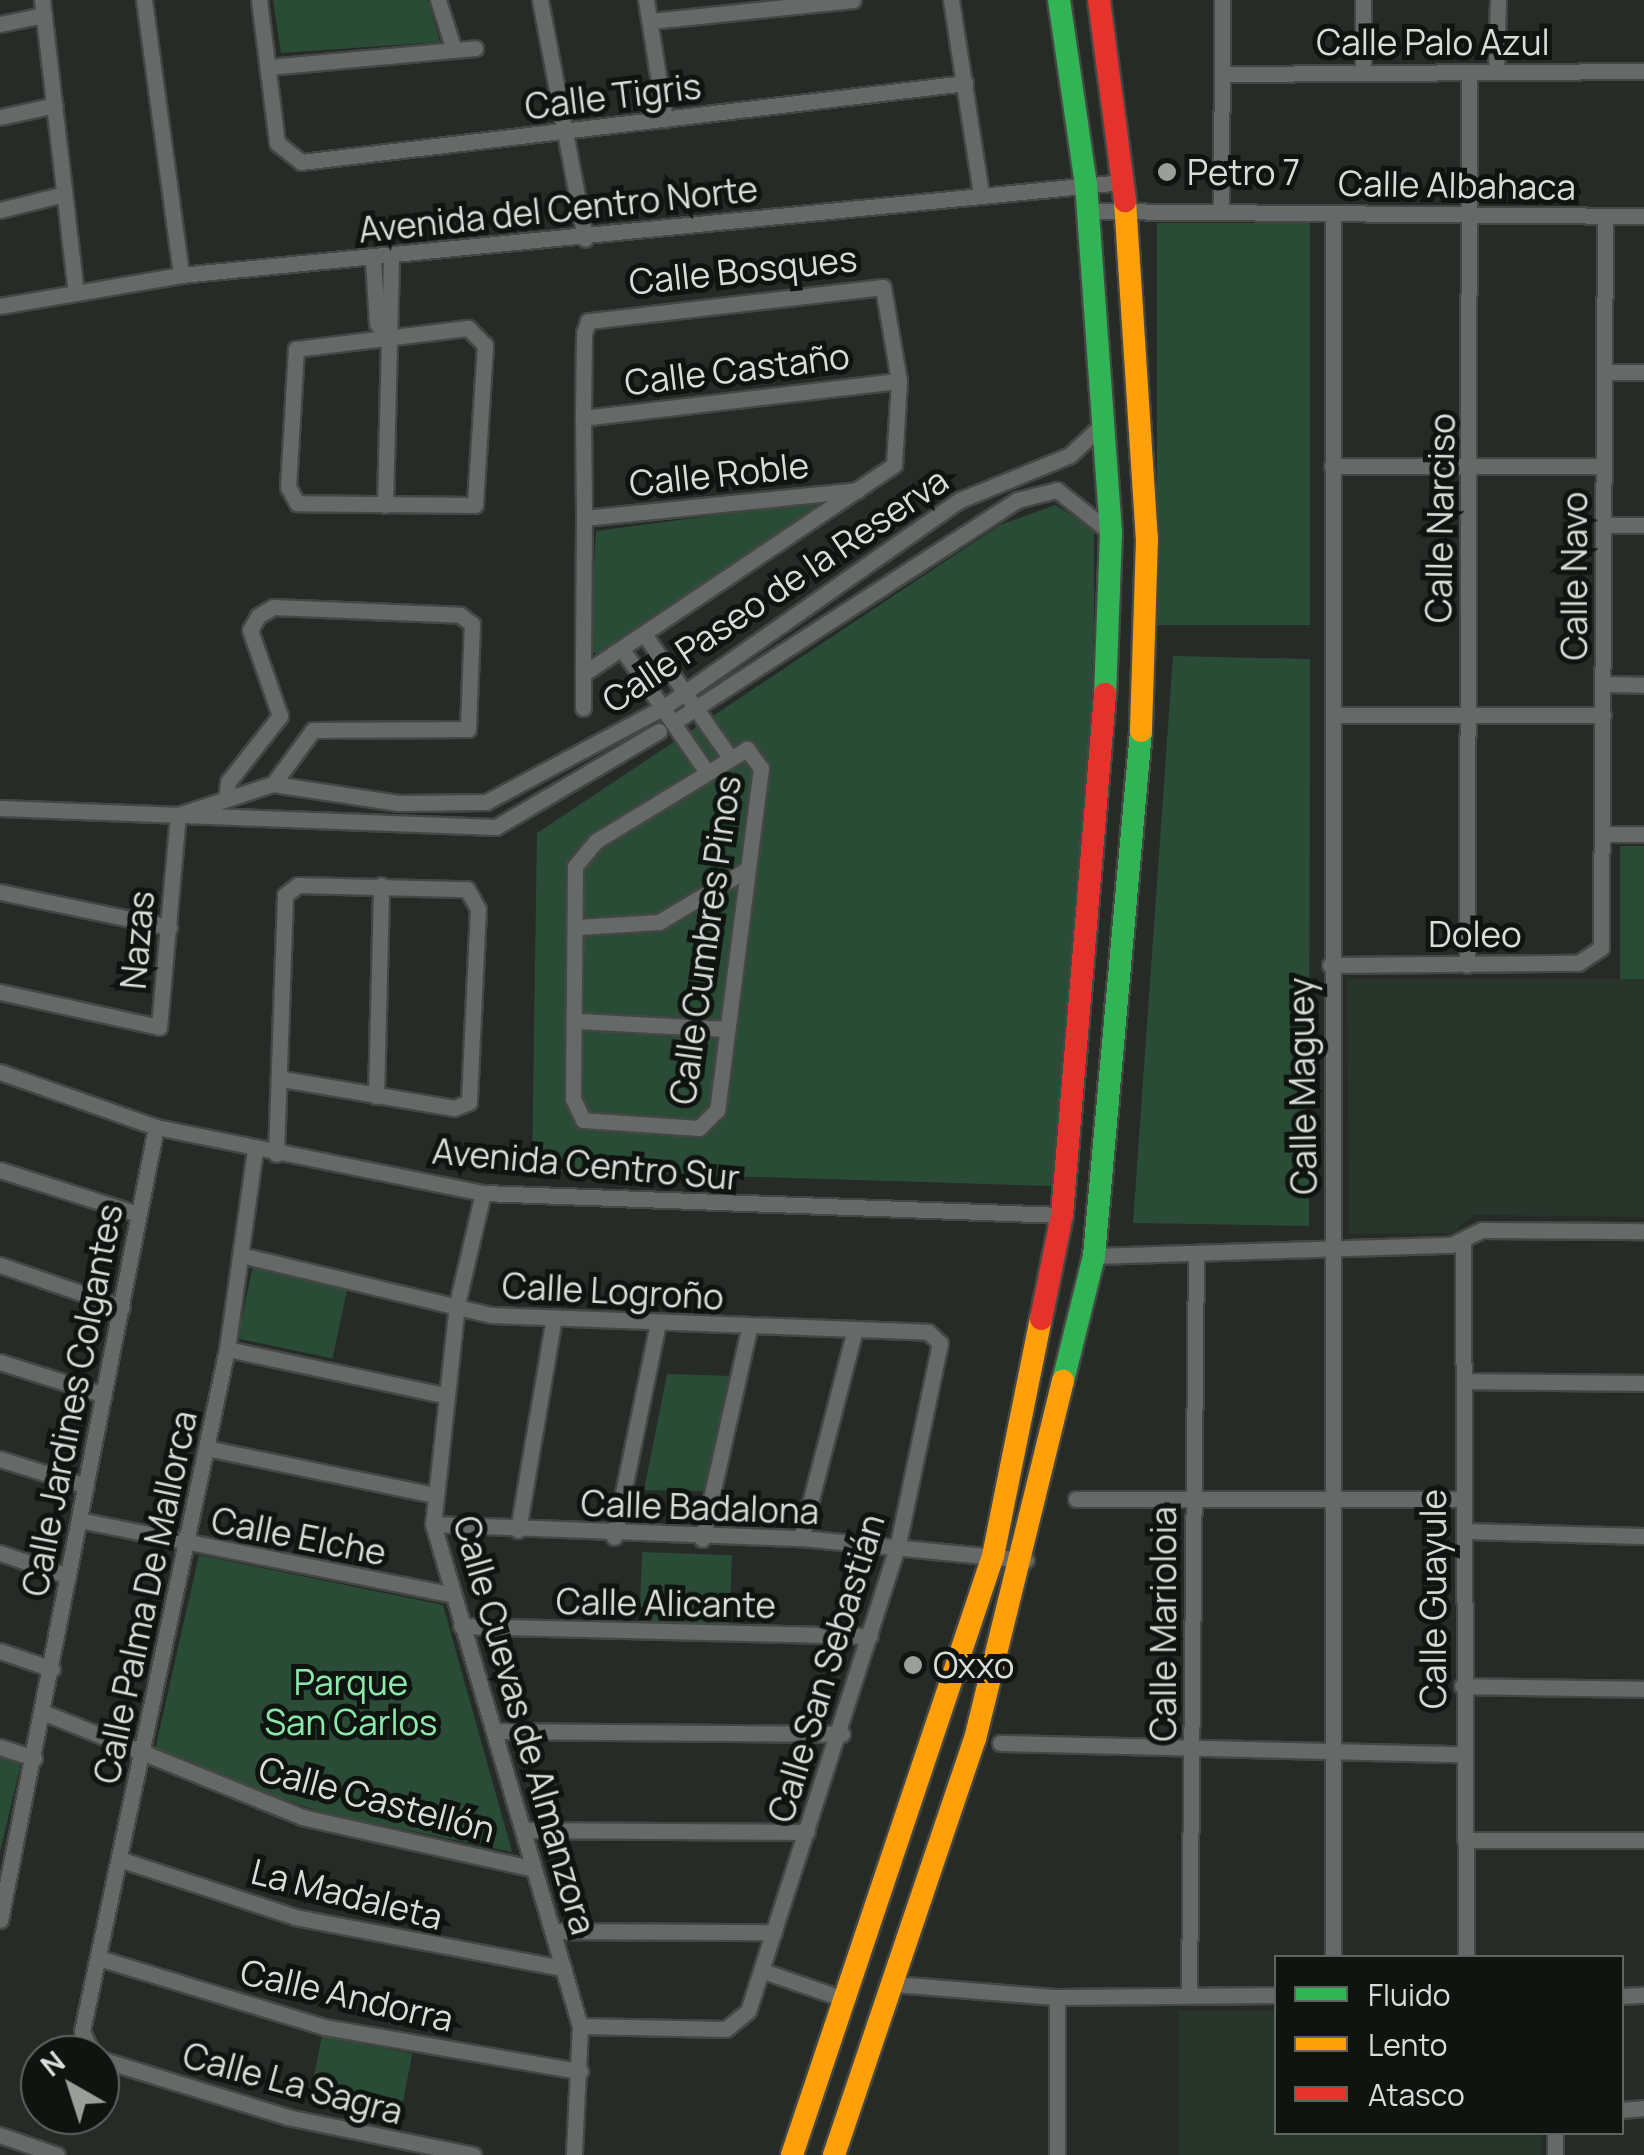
<!DOCTYPE html>
<html>
<head>
<meta charset="utf-8">
<style>
  body { margin:0 }
  #map { position:relative; width:1644px; height:2155px; overflow:hidden; background:#262b27; font-family:Manrope,sans-serif }
  div>[style] { position:absolute }
  [style*='--x'] { left:calc(var(--x)*1px); top:calc(var(--y)*1px); width:calc(var(--w)*1px); rotate:calc(var(--a)*1deg) }
  .built>* { inset:0; background:#27352a }
  .green>* { inset:0; background:#2a4c36; transform-origin:0 0 }
  .roads { filter:drop-shadow(2px 0 #444744) drop-shadow(-2px 0 #444744) drop-shadow(0 2px #444744) drop-shadow(0 -2px #444744) }
  .street>* { height:15px; margin:-7.5px; padding:0 7.5px; transform-origin:7.5px; border-radius:7.5px; background:#666967 }
  .fast>* { height:22px; margin:-11px; padding:0 11px; transform-origin:11px; border-radius:11px; background:#30b455 }
  .slow>* { height:22px; margin:-11px; padding:0 11px; transform-origin:11px; border-radius:11px; background:#ff9f0a }
  .jam>* { height:22px; margin:-11px; padding:0 11px; transform-origin:11px; border-radius:11px; background:#e5322d }
  .dots>* { width:28px; height:28px; translate:-50% -50%; box-sizing:border-box; border:5px solid #101411; border-radius:50% }
  span { translate:-50% -50%; white-space:nowrap; text-align:center; line-height:1.15; -webkit-text-stroke:10px #101411; paint-order:stroke }
  .street-label { font-size:35px; color:#d8ddd9 }
  .poi-label { font-size:35px; color:#d8ddd9 }
  .left { translate:0 -50%; text-align:left }
  .park-label { font-size:35px; color:#8be9aa }
  .legend { position:absolute; left:1274px; top:1955px; width:350px; height:180px; box-sizing:border-box; background:#101411; border:2px solid #606461; margin:0; padding:12px 18px; list-style:none; font-size:30px; color:#d8ddd9 }
  .legend li { display:flex; align-items:center; gap:20px; height:50px }
  .legend b { width:50px; border:2px solid #606461 }
  .north { position:absolute; left:20px; top:2035px; width:100px; height:100px; box-sizing:border-box; background:#101411; border:2px solid #606461; border-radius:50%; rotate:321deg; font-size:28px; font-weight:700; line-height:40px; text-align:center; color:#d8ddd9 }
  .north::after { content:''; display:block; margin:auto; width:35px; height:45px; background:#9a9f9b; clip-path:polygon(50% 0,100% 100%,50% 72%,0 100%) }
</style>
</head>
<body>
<div id="map">
  <div class="built">
    <div style="clip-path:polygon(1347px 979px,1644px 979px,1644px 1217px,1474px 1215px,1452px 1233px,1349px 1234px)"></div>
    <div style="clip-path:polygon(1178px 2011px,1276px 2011px,1276px 2132px,1542px 2133px,1542px 2155px,1178px 2155px)"></div>
  </div>
  <div class="green">
    <div style="clip-path:polygon(273px 0,428px 0,440px 42px,281px 53px)"></div>
    <div style="left:1157px;top:223px;width:153px;height:402px"></div>
    <div style="clip-path:polygon(814px 502px,816px 511px,601px 657px,589px 649px,596px 531px)"></div>
    <div style="clip-path:polygon(1055px 505px,1094px 529px,1094px 626px,1086px 866px,1052px 1186px,532px 1170px,537px 833px,1000px 525px)"></div>
    <div style="clip-path:polygon(1173px 656px,1310px 659px,1309px 1226px,1133px 1223px)"></div>
    <div style="left:1620px;top:846px;width:24px;height:133px"></div>
    <div style="left:253px;top:1266px;width:97px;height:74px;rotate:12deg"></div>
    <div style="clip-path:polygon(667px 1374px,733px 1376px,708px 1491px,644px 1490px)"></div>
    <div style="left:642px;top:1552px;width:90px;height:72px;rotate:2deg"></div>
    <div style="clip-path:polygon(199px 1555px,443px 1605px,512px 1852px,324px 1813px,154px 1754px)"></div>
    <div style="clip-path:polygon(0 1753px,22px 1759px,0 1852px)"></div>
    <div style="left:322px;top:2036px;width:92px;height:62px;rotate:11deg"></div>
  </div>
  <div class="roads">
    <div class="street">
      <div style="--x:42;--y:0;--w:295;--a:83.4"></div>
      <div style="--x:144;--y:0;--w:277;--a:82.3"></div>
      <div style="--x:259;--y:0;--w:144;--a:82.8"></div>
      <div style="--x:277;--y:143;--w:31;--a:38"></div>
      <div style="--x:301;--y:162;--w:669;--a:-6.78"></div>
      <div style="--x:438;--y:0;--w:49;--a:72.3"></div>
      <div style="--x:540;--y:0;--w:243;--a:79.3"></div>
      <div style="--x:646;--y:0;--w:121;--a:81"></div>
      <div style="--x:951;--y:0;--w:196;--a:81.2"></div>
      <div style="--x:1363;--y:0;--w:72;--a:90"></div>
      <div style="--x:651;--y:21;--w:203;--a:-5.9"></div>
      <div style="--x:0;--y:24;--w:45;--a:-11.6"></div>
      <div style="--x:268;--y:67;--w:208;--a:-5.2"></div>
      <div style="--x:1496;--y:71;--w:71;--a:-88.4"></div>
      <div style="--x:1223;--y:74;--w:421;--a:-0.4"></div>
      <div style="--x:0;--y:117;--w:56;--a:-12.3"></div>
      <div style="--x:0;--y:210;--w:66;--a:-14"></div>
      <div style="--x:1221;--y:210;--w:210;--a:-89.7"></div>
      <div style="--x:1089;--y:211;--w:555;--a:0.52"></div>
      <div style="--x:1333;--y:213;--w:1745;--a:90"></div>
      <div style="--x:373;--y:260;--w:63;--a:86.4"></div>
      <div style="--x:377;--y:323;--w:18;--a:56"></div>
      <div style="--x:0;--y:306;--w:184;--a:-9.7"></div>
      <div style="--x:181;--y:275;--w:947;--a:-5.64"></div>
      <div style="--x:468;--y:328;--w:24;--a:45"></div>
      <div style="--x:485;--y:345;--w:160;--a:93.6"></div>
      <div style="--x:475;--y:505;--w:178;--a:-179.4"></div>
      <div style="--x:297;--y:503;--w:18;--a:-119"></div>
      <div style="--x:288;--y:487;--w:138;--a:-86.7"></div>
      <div style="--x:296;--y:349;--w:173;--a:-7"></div>
      <div style="--x:1605;--y:372;--w:39;--a:0"></div>
      <div style="--x:583;--y:418;--w:318;--a:-6.7"></div>
      <div style="--x:1332;--y:466;--w:271;--a:0"></div>
      <div style="--x:385;--y:505;--w:246;--a:-88.6"></div>
      <div style="--x:584;--y:518;--w:275;--a:-5.8"></div>
      <div style="--x:1606;--y:525;--w:38;--a:0"></div>
      <div style="--x:646;--y:637;--w:145;--a:55.1"></div>
      <div style="--x:624;--y:652;--w:145;--a:55.4"></div>
      <div style="--x:583;--y:674;--w:375;--a:-33.9"></div>
      <div style="--x:894;--y:465;--w:84;--a:-86.6"></div>
      <div style="--x:899;--y:381;--w:95;--a:-99.7"></div>
      <div style="--x:883;--y:287;--w:297;--a:173.4"></div>
      <div style="--x:588;--y:321;--w:13;--a:108"></div>
      <div style="--x:584;--y:333;--w:85;--a:90.7"></div>
      <div style="--x:583;--y:418;--w:100;--a:89.4"></div>
      <div style="--x:584;--y:518;--w:156;--a:90.4"></div>
      <div style="--x:583;--y:674;--w:34;--a:90"></div>
      <div style="--x:1605;--y:684;--w:39;--a:1"></div>
      <div style="--x:1333;--y:715;--w:270;--a:0"></div>
      <div style="--x:674;--y:722;--w:409;--a:-32.9"></div>
      <div style="--x:1017;--y:500;--w:41;--a:-14"></div>
      <div style="--x:1057;--y:490;--w:69;--a:38.5"></div>
      <div style="--x:747;--y:749;--w:24;--a:54"></div>
      <div style="--x:761;--y:768;--w:345;--a:97.3"></div>
      <div style="--x:717;--y:1110;--w:25;--a:135"></div>
      <div style="--x:699;--y:1128;--w:116;--a:-176.1"></div>
      <div style="--x:583;--y:1120;--w:23;--a:-115"></div>
      <div style="--x:573;--y:1099;--w:233;--a:-89.5"></div>
      <div style="--x:575;--y:866;--w:33;--a:-50"></div>
      <div style="--x:596;--y:841;--w:177;--a:-31.4"></div>
      <div style="--x:226;--y:799;--w:17;--a:-83"></div>
      <div style="--x:228;--y:782;--w:84;--a:-51.8"></div>
      <div style="--x:280;--y:716;--w:91;--a:-109.2"></div>
      <div style="--x:250;--y:630;--w:16;--a:-60"></div>
      <div style="--x:258;--y:616;--w:17;--a:-31"></div>
      <div style="--x:273;--y:607;--w:187;--a:2.4"></div>
      <div style="--x:460;--y:615;--w:15;--a:37"></div>
      <div style="--x:472;--y:624;--w:105;--a:92.2"></div>
      <div style="--x:468;--y:729;--w:155;--a:179.6"></div>
      <div style="--x:313;--y:730;--w:67;--a:126.5"></div>
      <div style="--x:0;--y:808;--w:496;--a:2.2"></div>
      <div style="--x:496;--y:827;--w:189;--a:-30.5"></div>
      <div style="--x:178;--y:815;--w:100;--a:-18.1"></div>
      <div style="--x:273;--y:784;--w:127;--a:8.6"></div>
      <div style="--x:399;--y:803;--w:87;--a:-0.7"></div>
      <div style="--x:486;--y:802;--w:202;--a:-28.1"></div>
      <div style="--x:664;--y:707;--w:361;--a:-35"></div>
      <div style="--x:960;--y:500;--w:119;--a:-22.2"></div>
      <div style="--x:1070;--y:455;--w:47;--a:-43.3"></div>
      <div style="--x:1602;--y:834;--w:42;--a:0"></div>
      <div style="--x:0;--y:892;--w:173;--a:11.7"></div>
      <div style="--x:578;--y:927;--w:81;--a:-3.5"></div>
      <div style="--x:659;--y:922;--w:101;--a:-30.9"></div>
      <div style="--x:1330;--y:965;--w:248;--a:-0.5"></div>
      <div style="--x:1578;--y:963;--w:27;--a:-33"></div>
      <div style="--x:1601;--y:948;--w:731;--a:-89.69"></div>
      <div style="--x:1467;--y:965;--w:893;--a:-89.87"></div>
      <div style="--x:0;--y:992;--w:163;--a:12.4"></div>
      <div style="--x:159;--y:1027;--w:213;--a:-84.9"></div>
      <div style="--x:577;--y:1021;--w:147;--a:3.1"></div>
      <div style="--x:0;--y:1072;--w:165;--a:19.4"></div>
      <div style="--x:156;--y:1127;--w:334;--a:11.4"></div>
      <div style="--x:483;--y:1193;--w:579;--a:2.18"></div>
      <div style="--x:376;--y:1096;--w:211;--a:-88.6"></div>
      <div style="--x:276;--y:1154;--w:259;--a:-88"></div>
      <div style="--x:285;--y:895;--w:16;--a:-38"></div>
      <div style="--x:298;--y:885;--w:169;--a:1.4"></div>
      <div style="--x:467;--y:889;--w:23;--a:61"></div>
      <div style="--x:478;--y:909;--w:193;--a:92.7"></div>
      <div style="--x:469;--y:1102;--w:16;--a:158"></div>
      <div style="--x:454;--y:1108;--w:174;--a:-170.4"></div>
      <div style="--x:0;--y:1170;--w:145;--a:17.7"></div>
      <div style="--x:483;--y:1193;--w:114;--a:103.2"></div>
      <div style="--x:457;--y:1304;--w:221;--a:96.2"></div>
      <div style="--x:433;--y:1524;--w:523;--a:73.68"></div>
      <div style="--x:580;--y:2026;--w:129;--a:92.7"></div>
      <div style="--x:1463;--y:1240;--w:718;--a:89.76"></div>
      <div style="--x:241;--y:1255;--w:257;--a:13.5"></div>
      <div style="--x:491;--y:1315;--w:437;--a:2.2"></div>
      <div style="--x:928;--y:1332;--w:16;--a:43"></div>
      <div style="--x:940;--y:1343;--w:205;--a:101.8"></div>
      <div style="--x:898;--y:1544;--w:490;--a:107.8"></div>
      <div style="--x:748;--y:2011;--w:28;--a:141"></div>
      <div style="--x:726;--y:2029;--w:146;--a:-178.8"></div>
      <div style="--x:1094;--y:1256;--w:357;--a:-1.8"></div>
      <div style="--x:1451;--y:1245;--w:34;--a:-26"></div>
      <div style="--x:1482;--y:1230;--w:162;--a:0.4"></div>
      <div style="--x:0;--y:1265;--w:129;--a:19"></div>
      <div style="--x:227;--y:1349;--w:221;--a:12"></div>
      <div style="--x:0;--y:1362;--w:109;--a:17.6"></div>
      <div style="--x:1464;--y:1381;--w:180;--a:0.6"></div>
      <div style="--x:206;--y:1448;--w:229;--a:11.6"></div>
      <div style="--x:0;--y:1459;--w:90;--a:17.4"></div>
      <div style="--x:1076;--y:1499;--w:387;--a:0"></div>
      <div style="--x:79;--y:1520;--w:377;--a:11.3"></div>
      <div style="--x:433;--y:1524;--w:368;--a:2.2"></div>
      <div style="--x:801;--y:1538;--w:226;--a:5.6"></div>
      <div style="--x:518;--y:1530;--w:211;--a:-80.4"></div>
      <div style="--x:1464;--y:1531;--w:180;--a:1.6"></div>
      <div style="--x:614;--y:1537;--w:214;--a:-78.4"></div>
      <div style="--x:801;--y:1538;--w:216;--a:-75.5"></div>
      <div style="--x:702;--y:1539;--w:216;--a:-77.4"></div>
      <div style="--x:0;--y:1553;--w:72;--a:18.7"></div>
      <div style="--x:461;--y:1626;--w:409;--a:1.4"></div>
      <div style="--x:0;--y:1651;--w:55;--a:19.1"></div>
      <div style="--x:1462;--y:1686;--w:182;--a:0.9"></div>
      <div style="--x:45;--y:1713;--w:277;--a:22"></div>
      <div style="--x:302;--y:1817;--w:235;--a:12.6"></div>
      <div style="--x:496;--y:1731;--w:346;--a:0.5"></div>
      <div style="--x:1000;--y:1743;--w:462;--a:1.4"></div>
      <div style="--x:0;--y:1747;--w:36;--a:18"></div>
      <div style="--x:523;--y:1830;--w:284;--a:0.4"></div>
      <div style="--x:1465;--y:1840;--w:179;--a:0"></div>
      <div style="--x:122;--y:1860;--w:182;--a:18.2"></div>
      <div style="--x:295;--y:1917;--w:273;--a:10.8"></div>
      <div style="--x:0;--y:1920;--w:808;--a:-78.87"></div>
      <div style="--x:552;--y:1931;--w:222;--a:0.3"></div>
      <div style="--x:102;--y:1959;--w:232;--a:17"></div>
      <div style="--x:324;--y:2027;--w:260;--a:9.8"></div>
      <div style="--x:763;--y:1971;--w:89;--a:19"></div>
      <div style="--x:894;--y:1984;--w:164;--a:4.6"></div>
      <div style="--x:1057;--y:1997;--w:219;--a:-0.5"></div>
      <div style="--x:1189;--y:1994;--w:740;--a:-89.46"></div>
      <div style="--x:1622;--y:1996;--w:22;--a:-3"></div>
      <div style="--x:93;--y:2055;--w:26;--a:-115"></div>
      <div style="--x:82;--y:2031;--w:697;--a:-78"></div>
      <div style="--x:227;--y:1349;--w:201;--a:-82"></div>
      <div style="--x:100;--y:2059;--w:196;--a:17.2"></div>
      <div style="--x:287;--y:2117;--w:190;--a:11.5"></div>
      <div style="--x:1622;--y:2110;--w:22;--a:-5"></div>
      <div style="--x:0;--y:2135;--w:60;--a:19.3"></div>
      <div style="--x:1057;--y:2155;--w:158;--a:-90"></div>
      <div style="--x:1555;--y:2155;--w:23;--a:-90"></div>
    </div>
    <div class="fast">
      <div style="--x:1059;--y:0;--w:186;--a:81.7"></div>
      <div style="--x:1086;--y:184;--w:350;--a:85.9"></div>
      <div style="--x:1111;--y:533;--w:161;--a:92.1"></div>
      <div style="--x:1063;--y:1381;--w:129;--a:-76.1"></div>
      <div style="--x:1094;--y:1256;--w:527;--a:-84.88"></div>
    </div>
    <div class="slow">
      <div style="--x:1125;--y:201;--w:338;--a:86.3"></div>
      <div style="--x:1147;--y:538;--w:193;--a:91.8"></div>
      <div style="--x:792;--y:2155;--w:632;--a:-71.45"></div>
      <div style="--x:993;--y:1556;--w:242;--a:-78.6"></div>
      <div style="--x:834;--y:2155;--w:439;--a:-71.3"></div>
      <div style="--x:975;--y:1739;--w:369;--a:-76.2"></div>
    </div>
    <div class="jam">
      <div style="--x:1099;--y:0;--w:203;--a:82.6"></div>
      <div style="--x:1041;--y:1319;--w:106;--a:-78.6"></div>
      <div style="--x:1062;--y:1215;--w:523;--a:-85.28"></div>
    </div>
  </div>
  <div class="dots">
    <div style="left:1167px;top:172px;background:#9a9f9b"></div>
    <div style="left:913px;top:1665px;background:#9a9f9b"></div>
  </div>
  <div class="street-label">
    <span style="left:1433px;top:42px">Calle Palo Azul</span>
    <span style="left:613px;top:96px;rotate:-7deg">Calle Tigris</span>
    <span style="left:1457px;top:185px;rotate:1deg">Calle Albahaca</span>
    <span style="left:558px;top:209px;rotate:-6deg">Avenida del Centro Norte</span>
    <span style="left:743px;top:270px;rotate:-6deg">Calle Bosques</span>
    <span style="left:737px;top:369px;rotate:-7deg">Calle Castaño</span>
    <span style="left:719px;top:474px;rotate:-6deg">Calle Roble</span>
    <span style="left:1440px;top:518px;rotate:-89deg">Calle Narciso</span>
    <span style="left:1574px;top:576px;rotate:-90deg">Calle Navo</span>
    <span style="left:775px;top:590px;rotate:-34deg">Calle Paseo de la Reserva</span>
    <span style="left:1475px;top:934px">Doleo</span>
    <span style="left:137px;top:940px;rotate:-85deg">Nazas</span>
    <span style="left:705px;top:940px;rotate:-82deg">Calle Cumbres Pinos</span>
    <span style="left:1302px;top:1086px;rotate:-91deg">Calle Maguey</span>
    <span style="left:586px;top:1164px;rotate:5deg">Avenida Centro Sur</span>
    <span style="left:613px;top:1291px;rotate:3deg">Calle Logroño</span>
    <span style="left:72px;top:1400px;rotate:-79deg">Calle Jardines Colgantes</span>
    <span style="left:700px;top:1507px;rotate:2deg">Calle Badalona</span>
    <span style="left:299px;top:1536px;rotate:11deg">Calle Elche</span>
    <span style="left:145px;top:1597px;rotate:-78deg">Calle Palma De Mallorca</span>
    <span style="left:1433px;top:1599px;rotate:-90deg">Calle Guayule</span>
    <span style="left:666px;top:1603px;rotate:1deg">Calle Alicante</span>
    <span style="left:1163px;top:1624px;rotate:-90deg">Calle Marioloia</span>
    <span style="left:826px;top:1668px;rotate:-73deg">Calle San Sebastián</span>
    <span style="left:525px;top:1725px;rotate:74deg">Calle Cuevas de Almanzora</span>
    <span style="left:377px;top:1799px;rotate:15deg">Calle Castellón</span>
    <span style="left:347px;top:1894px;rotate:14deg">La Madaleta</span>
    <span style="left:347px;top:1995px;rotate:13deg">Calle Andorra</span>
    <span style="left:293px;top:2083px;rotate:15deg">Calle La Sagra</span>
  </div>
  <div class="poi-label">
    <span class="left" style="left:1187px;top:172px">Petro 7</span>
    <span class="left" style="left:933px;top:1665px">Oxxo</span>
  </div>
  <div class="park-label">
    <span style="left:351px;top:1702px">Parque<br>San Carlos</span>
  </div>
  <ul class="legend">
  <li><b style="height:12px;background:#30b455"></b>Fluido</li>
  <li><b style="height:12px;background:#ff9f0a"></b>Lento</li>
  <li><b style="height:12px;background:#e5322d"></b>Atasco</li>
  </ul>
  <div class="north">N</div>
</div>
</body>
</html>
